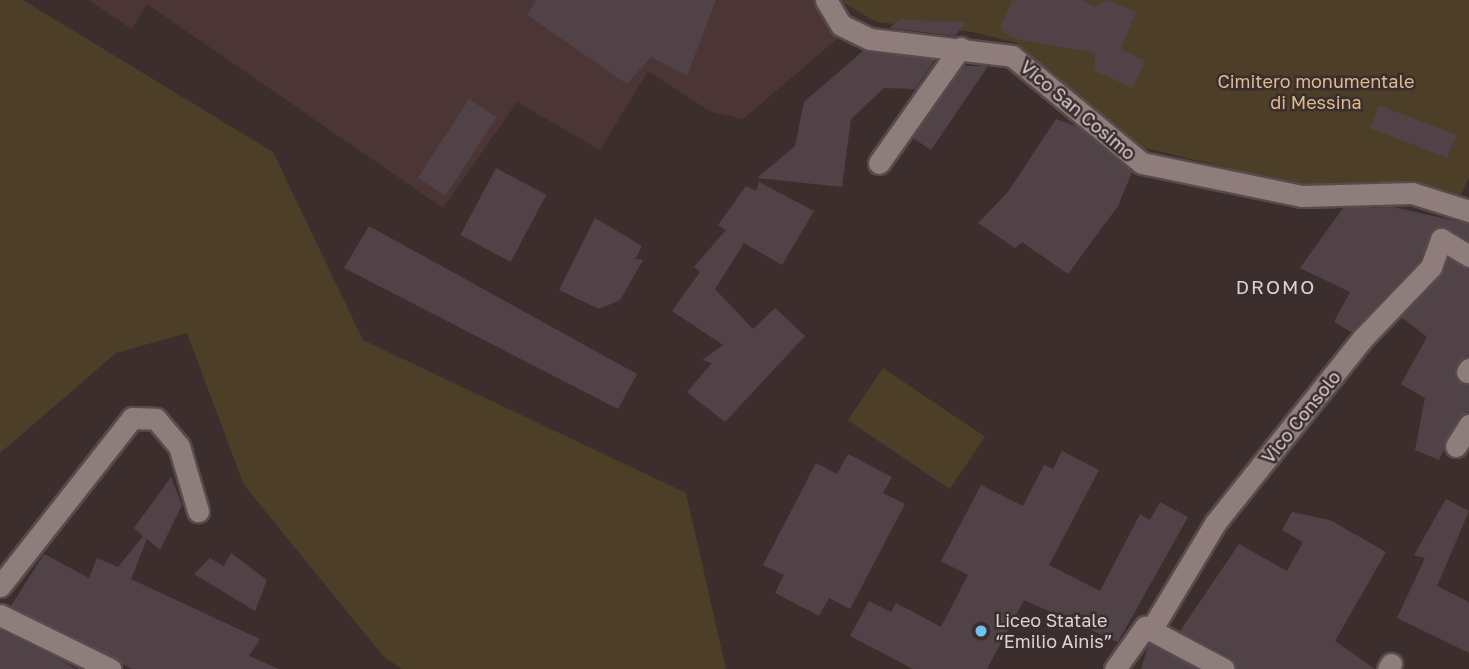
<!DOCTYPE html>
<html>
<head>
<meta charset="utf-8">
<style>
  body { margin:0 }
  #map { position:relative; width:1469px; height:669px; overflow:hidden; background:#3d2e2e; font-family:"Golos Text",sans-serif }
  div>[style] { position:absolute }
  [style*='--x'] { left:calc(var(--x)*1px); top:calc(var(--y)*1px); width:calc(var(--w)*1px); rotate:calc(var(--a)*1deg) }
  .built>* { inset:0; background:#4b3535 }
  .green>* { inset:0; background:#4c3e27; transform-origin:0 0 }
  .building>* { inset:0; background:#514248; transform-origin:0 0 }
  .roads { filter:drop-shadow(2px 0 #574b4b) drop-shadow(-2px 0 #574b4b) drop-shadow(0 2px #574b4b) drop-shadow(0 -2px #574b4b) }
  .street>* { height:21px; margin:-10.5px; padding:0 10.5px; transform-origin:10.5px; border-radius:10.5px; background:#8f7d7c }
  .dots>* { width:19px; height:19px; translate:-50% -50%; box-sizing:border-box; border:4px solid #3d2e2e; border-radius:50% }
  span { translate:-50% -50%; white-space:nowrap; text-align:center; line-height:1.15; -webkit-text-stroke:5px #3d2e2e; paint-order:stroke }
  .park-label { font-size:18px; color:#dcbc8d }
  .street-label { font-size:18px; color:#ddd3d3 }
  .poi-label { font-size:18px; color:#ddd3d3 }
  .left { translate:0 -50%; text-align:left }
  .neighbourhood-label { font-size:19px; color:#ddd3d3; letter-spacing:2px }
</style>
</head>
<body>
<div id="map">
  <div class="built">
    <div style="clip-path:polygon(88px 0,814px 0,837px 39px,743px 119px,711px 112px,648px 71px,600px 150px,517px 102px,443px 208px,147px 4px,132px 29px)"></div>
  </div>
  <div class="green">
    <div style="clip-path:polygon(0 0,23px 0,273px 152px,363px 340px,686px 493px,726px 669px,402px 669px,383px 656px,244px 485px,187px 333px,116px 353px,0 453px)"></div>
    <div style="clip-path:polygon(839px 0,1469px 0,1469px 178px,1461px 195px,1396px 184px,1298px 185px,1133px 145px,1017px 43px,973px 32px,876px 22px)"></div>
    <div style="left:883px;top:368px;width:123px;height:63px;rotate:34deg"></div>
  </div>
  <div class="building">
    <div style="clip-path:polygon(536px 0,716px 0,687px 76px,651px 57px,627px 84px,527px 15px)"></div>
    <div style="clip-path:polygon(1012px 0,1081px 0,1095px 7px,1108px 0,1136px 12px,1121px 49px,1145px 61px,1133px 88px,1094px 71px,1095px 53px,1011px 38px,1000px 28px)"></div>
    <div style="clip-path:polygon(901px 19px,913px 20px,966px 22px,955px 36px,889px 28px)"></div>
    <div style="clip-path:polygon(864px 50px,935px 60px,915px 89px,884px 88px,851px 119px,842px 187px,757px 178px,795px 146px,804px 102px)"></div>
    <div style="clip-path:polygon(964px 66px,988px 66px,931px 150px,913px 138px)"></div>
    <div style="left:469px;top:99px;width:33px;height:94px;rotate:33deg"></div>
    <div style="left:1379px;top:105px;width:83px;height:25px;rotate:21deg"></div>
    <div style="clip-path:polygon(1056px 119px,1078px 127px,1132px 172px,1118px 206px,1068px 274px,1022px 242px,1015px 248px,978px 223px,1008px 192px)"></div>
    <div style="left:496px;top:168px;width:57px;height:76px;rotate:28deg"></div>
    <div style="clip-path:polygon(759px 182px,814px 211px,782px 265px,744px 243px,715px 289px,753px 329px,775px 308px,805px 336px,725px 422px,687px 392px,712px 363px,702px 360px,723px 345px,672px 311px,700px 272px,694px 267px,726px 230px,718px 225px,746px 186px,756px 191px)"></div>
    <div style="clip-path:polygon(1393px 207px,1469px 224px,1469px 241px,1447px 227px,1433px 229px,1420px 260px,1351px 332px,1334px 322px,1350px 292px,1300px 268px,1343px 208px)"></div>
    <div style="clip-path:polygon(595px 218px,642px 246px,635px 259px,643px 260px,620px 300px,599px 309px,559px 290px)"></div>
    <div style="clip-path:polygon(369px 226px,637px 374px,618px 409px,344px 268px)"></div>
    <div style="clip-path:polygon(1448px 259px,1469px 269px,1469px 356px,1454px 372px,1469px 385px,1469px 412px,1458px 418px,1439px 460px,1415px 450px,1425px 398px,1401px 384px,1427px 337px,1401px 317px,1440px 276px)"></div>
    <div style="clip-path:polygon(1062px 451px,1099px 470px,1049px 565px,1100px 591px,1140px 514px,1150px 520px,1160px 502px,1188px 517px,1118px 642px,1024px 600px,987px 669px,913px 669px,850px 636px,869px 601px,891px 612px,896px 603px,941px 627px,968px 575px,941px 561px,981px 485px,1023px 506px,1044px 465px,1053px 469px)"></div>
    <div style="clip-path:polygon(848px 454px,892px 477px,883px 493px,905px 504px,850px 609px,829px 598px,819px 616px,775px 593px,784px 575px,763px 565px,816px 463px,837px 474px)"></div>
    <div style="clip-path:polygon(171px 477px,182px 505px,160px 550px,147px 539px,131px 579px,260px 639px,249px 656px,279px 669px,132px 669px,11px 606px,44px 554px,89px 578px,97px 558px,118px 567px,143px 536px,134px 528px)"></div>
    <div style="clip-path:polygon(1446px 499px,1469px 511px,1437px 586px,1469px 602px,1469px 653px,1397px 618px,1425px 558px,1414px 555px)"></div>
    <div style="clip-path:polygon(1292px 512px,1330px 520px,1386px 552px,1335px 641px,1375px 669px,1237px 669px,1230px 657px,1180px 631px,1239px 544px,1287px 571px,1303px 542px,1282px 530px)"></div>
    <div style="clip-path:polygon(231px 553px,267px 580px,255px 611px,194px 574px,210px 558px,224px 566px)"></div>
    <div style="clip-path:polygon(0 630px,59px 659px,75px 669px,0 669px)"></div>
    <div style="clip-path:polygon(1149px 644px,1196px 669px,1141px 669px)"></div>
  </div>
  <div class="roads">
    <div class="street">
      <div style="--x:826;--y:0;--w:29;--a:59"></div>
      <div style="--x:841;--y:25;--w:32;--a:26"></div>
      <div style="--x:870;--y:39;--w:143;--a:6.8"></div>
      <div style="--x:1012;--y:56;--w:168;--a:39.5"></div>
      <div style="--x:1142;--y:163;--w:163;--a:11.7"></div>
      <div style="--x:1302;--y:196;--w:110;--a:-1.6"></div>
      <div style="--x:1412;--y:193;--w:60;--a:17.5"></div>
      <div style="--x:879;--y:163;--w:141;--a:-54.8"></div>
      <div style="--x:1467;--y:372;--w:4;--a:-56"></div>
      <div style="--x:1456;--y:446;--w:25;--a:-58"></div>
      <div style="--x:0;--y:586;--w:214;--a:-51.8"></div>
      <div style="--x:132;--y:418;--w:24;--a:2"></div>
      <div style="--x:156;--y:419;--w:35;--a:50"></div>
      <div style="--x:179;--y:446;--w:68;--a:73.7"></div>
      <div style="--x:0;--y:615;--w:123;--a:26.1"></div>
      <div style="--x:1151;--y:630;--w:126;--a:-59"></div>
      <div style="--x:1216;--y:522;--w:234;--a:-51.4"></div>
      <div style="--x:1362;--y:339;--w:100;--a:-46.2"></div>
      <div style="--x:1431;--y:267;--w:30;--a:-70"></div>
      <div style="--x:1441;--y:239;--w:33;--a:31"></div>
      <div style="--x:1115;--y:669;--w:52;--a:-54.5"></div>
      <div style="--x:1145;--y:627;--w:89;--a:28"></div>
      <div style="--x:1388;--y:669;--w:6;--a:-59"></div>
    </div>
  </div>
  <div class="dots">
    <div style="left:981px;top:631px;background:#6fc2f4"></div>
  </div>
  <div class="park-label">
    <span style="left:1316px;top:92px">Cimitero monumentale<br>di Messina</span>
  </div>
  <div class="street-label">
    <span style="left:1078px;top:110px;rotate:40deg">Vico San Cosimo</span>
    <span style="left:1301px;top:417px;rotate:-51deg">Vico Consolo</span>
  </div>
  <div class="poi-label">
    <span class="left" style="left:995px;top:631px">Liceo Statale<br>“Emilio Ainis”</span>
  </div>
  <div class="neighbourhood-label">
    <span style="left:1276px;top:287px">DROMO</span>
  </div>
</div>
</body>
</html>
